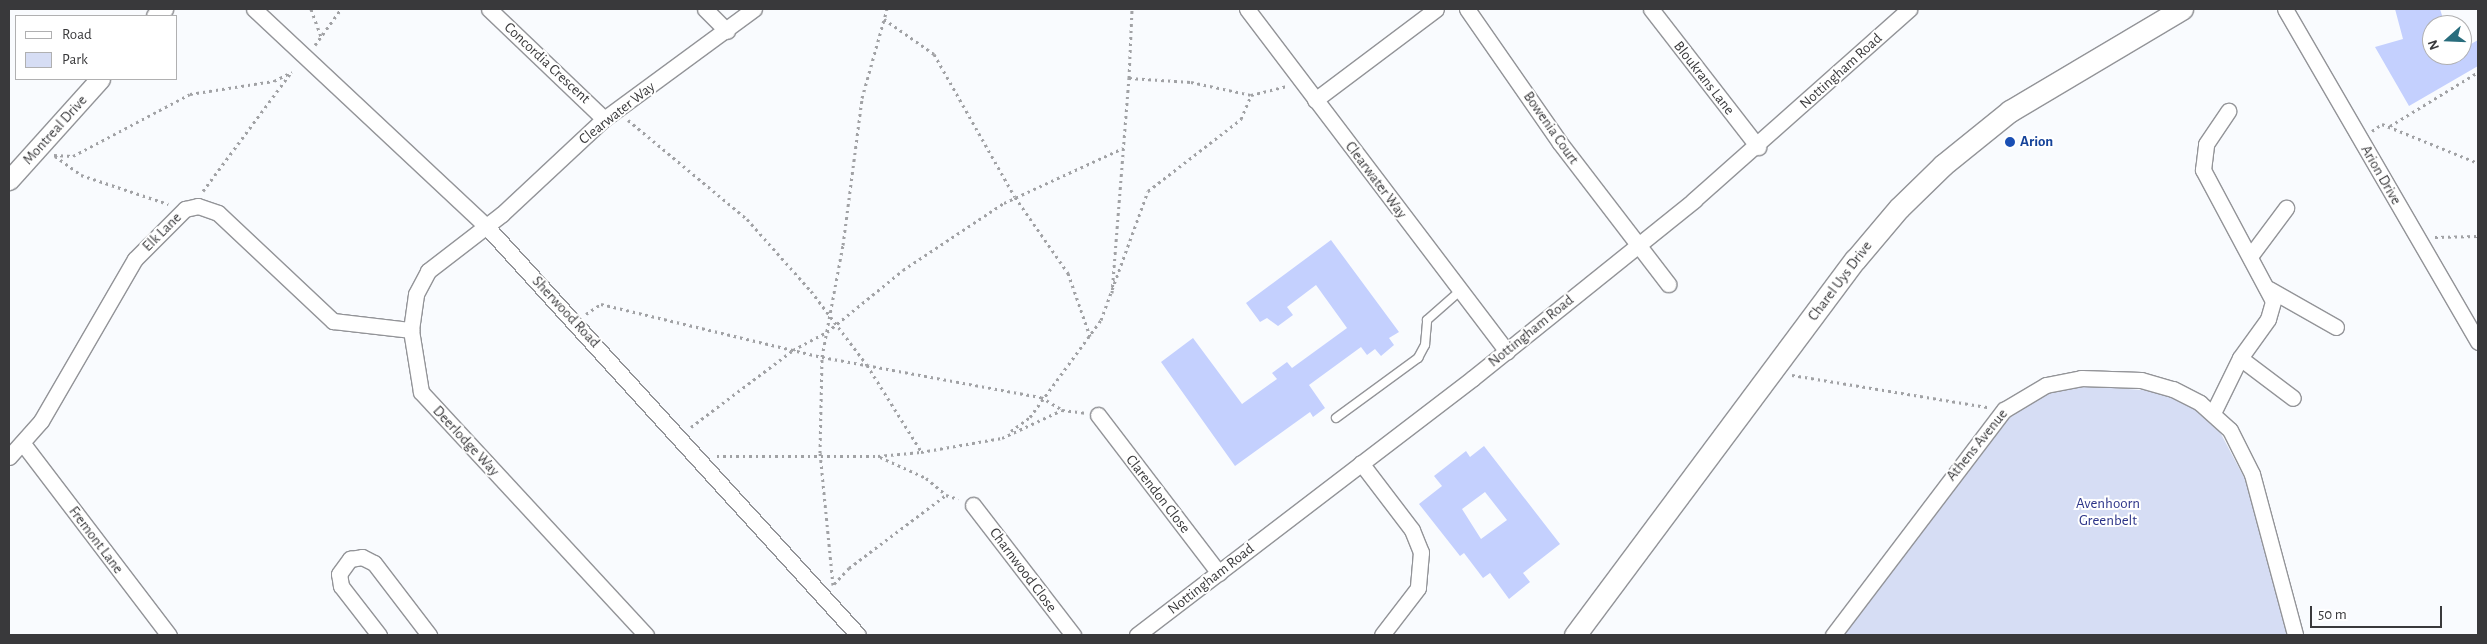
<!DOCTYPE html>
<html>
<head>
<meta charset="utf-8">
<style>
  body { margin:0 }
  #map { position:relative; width:2487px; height:644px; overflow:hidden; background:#f9fbfe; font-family:"Alegreya Sans",sans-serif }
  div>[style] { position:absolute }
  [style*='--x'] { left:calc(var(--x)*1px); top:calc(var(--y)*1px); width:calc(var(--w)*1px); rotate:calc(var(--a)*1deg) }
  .green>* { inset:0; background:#d6ddf4 }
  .building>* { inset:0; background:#c4d0fe }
  .path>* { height:3px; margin-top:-1.5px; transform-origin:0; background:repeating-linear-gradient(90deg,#a1a2a5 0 2.5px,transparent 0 6.5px) }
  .roads { filter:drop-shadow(1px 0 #939498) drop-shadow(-1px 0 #939498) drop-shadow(0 1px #939498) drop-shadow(0 -1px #939498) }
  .service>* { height:8px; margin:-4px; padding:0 4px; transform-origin:4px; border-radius:4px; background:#fff }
  .minor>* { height:15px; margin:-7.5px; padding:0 7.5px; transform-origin:7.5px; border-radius:7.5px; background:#fff }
  .tertiary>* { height:19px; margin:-9.5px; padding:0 9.5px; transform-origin:9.5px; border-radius:9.5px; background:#fff }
  .secondary>* { height:21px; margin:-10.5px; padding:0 10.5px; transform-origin:10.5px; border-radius:10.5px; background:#fff }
  .dots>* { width:14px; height:14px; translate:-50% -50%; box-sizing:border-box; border:2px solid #fff; border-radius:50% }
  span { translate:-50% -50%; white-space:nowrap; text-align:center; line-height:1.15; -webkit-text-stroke:4px #fff; paint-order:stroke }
  .street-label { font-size:15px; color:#39393b }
  .transit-label { font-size:15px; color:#164399; font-weight:700 }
  .left { translate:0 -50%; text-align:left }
  .park-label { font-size:15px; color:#2c3488 }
  .frame { position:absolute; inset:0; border:10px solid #39393b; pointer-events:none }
  .legend { position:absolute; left:15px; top:15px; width:162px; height:65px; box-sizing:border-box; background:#fff; border:1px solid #b0b0b1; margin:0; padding:6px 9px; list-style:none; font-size:15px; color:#39393b }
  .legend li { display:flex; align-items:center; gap:10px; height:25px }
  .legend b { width:25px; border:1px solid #b0b0b1 }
  .north { position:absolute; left:2422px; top:15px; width:50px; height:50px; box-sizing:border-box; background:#fff; border:1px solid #b0b0b1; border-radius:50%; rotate:250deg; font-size:14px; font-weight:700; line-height:20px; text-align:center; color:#39393b }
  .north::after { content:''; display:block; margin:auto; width:18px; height:22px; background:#296d7d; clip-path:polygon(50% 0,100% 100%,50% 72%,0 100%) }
  .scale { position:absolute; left:2310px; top:606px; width:132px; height:22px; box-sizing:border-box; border:2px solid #39393b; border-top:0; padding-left:6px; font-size:15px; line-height:18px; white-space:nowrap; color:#39393b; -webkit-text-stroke:4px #fff; paint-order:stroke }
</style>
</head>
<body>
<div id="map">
  <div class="green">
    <div style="clip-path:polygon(2088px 386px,2155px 391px,2194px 408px,2220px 432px,2246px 481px,2287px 635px,1844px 635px,2004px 421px,2046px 394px)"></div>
  </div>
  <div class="building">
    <div style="clip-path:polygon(2395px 9px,2440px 9px,2445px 25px,2432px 25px,2432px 55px,2462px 55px,2462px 49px,2478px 40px,2478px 66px,2409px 106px,2375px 47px,2403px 39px)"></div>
    <div style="clip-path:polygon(1331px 240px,1399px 332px,1389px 338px,1394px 345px,1381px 356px,1375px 349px,1367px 355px,1361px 347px,1309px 385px,1325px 408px,1313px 417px,1310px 412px,1235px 466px,1161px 362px,1193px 338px,1242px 404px,1277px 379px,1272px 373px,1287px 362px,1292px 368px,1347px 328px,1316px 285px,1287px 307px,1293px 315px,1278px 326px,1267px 318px,1260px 322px,1246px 303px)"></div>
    <div style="clip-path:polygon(evenodd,1484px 446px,1560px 544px,1523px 573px,1530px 582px,1509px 599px,1490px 573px,1483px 578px,1464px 553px,1460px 556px,1419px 504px,1442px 486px,1434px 476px,1466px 451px,1470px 457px,1484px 446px,1485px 492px,1507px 520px,1481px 539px,1462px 509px,1485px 492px)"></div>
  </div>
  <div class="path">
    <div style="--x:311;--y:9;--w:29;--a:70"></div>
    <div style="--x:884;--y:19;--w:61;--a:35"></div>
    <div style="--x:934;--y:54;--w:164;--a:60.5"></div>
    <div style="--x:1015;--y:197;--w:93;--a:55.1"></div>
    <div style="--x:1068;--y:273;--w:67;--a:70.8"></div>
    <div style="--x:315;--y:45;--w:44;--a:-54.2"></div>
    <div style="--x:1129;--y:78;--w:69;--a:-87.5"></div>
    <div style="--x:628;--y:120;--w:155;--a:39.8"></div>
    <div style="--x:747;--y:219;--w:96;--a:48.4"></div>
    <div style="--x:811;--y:291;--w:93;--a:52.9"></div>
    <div style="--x:867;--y:365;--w:102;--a:57.9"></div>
    <div style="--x:2390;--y:126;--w:103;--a:-31.5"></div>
    <div style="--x:2372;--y:131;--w:12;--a:-35"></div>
    <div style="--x:2382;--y:124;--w:104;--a:22.1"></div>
    <div style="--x:54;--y:155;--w:19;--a:3"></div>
    <div style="--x:73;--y:156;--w:132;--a:-27.9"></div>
    <div style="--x:190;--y:94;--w:85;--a:-8.8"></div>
    <div style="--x:274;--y:81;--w:20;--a:-27"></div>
    <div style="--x:55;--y:156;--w:32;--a:36"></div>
    <div style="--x:81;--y:175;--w:92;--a:18.4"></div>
    <div style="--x:203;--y:191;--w:146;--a:-53.4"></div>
    <div style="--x:2435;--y:237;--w:43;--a:-1.3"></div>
    <div style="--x:1112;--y:293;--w:216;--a:-85.5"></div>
    <div style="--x:1129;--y:78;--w:62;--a:3.7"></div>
    <div style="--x:1191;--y:82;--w:61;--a:12.2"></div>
    <div style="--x:586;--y:314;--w:18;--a:-34"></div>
    <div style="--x:601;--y:304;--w:227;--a:13.5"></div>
    <div style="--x:822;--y:357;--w:223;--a:10.4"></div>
    <div style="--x:1041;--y:397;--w:23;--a:31"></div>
    <div style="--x:1792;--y:375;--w:199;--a:9.3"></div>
    <div style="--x:691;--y:427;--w:128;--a:-37"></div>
    <div style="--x:793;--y:350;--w:38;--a:-28"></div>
    <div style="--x:827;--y:332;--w:98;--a:-39.2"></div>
    <div style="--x:903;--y:270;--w:121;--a:-33.6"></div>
    <div style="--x:1004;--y:203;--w:131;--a:-24.8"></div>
    <div style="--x:1011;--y:431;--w:24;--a:-36"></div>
    <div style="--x:1030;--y:417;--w:120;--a:-53.8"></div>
    <div style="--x:1101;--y:320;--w:137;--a:-70"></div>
    <div style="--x:1148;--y:191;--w:118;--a:-37.7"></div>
    <div style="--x:1241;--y:119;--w:26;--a:-67"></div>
    <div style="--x:1251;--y:95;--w:36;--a:-14"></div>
    <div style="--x:717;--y:456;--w:161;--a:0"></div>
    <div style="--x:878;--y:456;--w:43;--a:-5.3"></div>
    <div style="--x:921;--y:452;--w:82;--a:-9.8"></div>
    <div style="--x:1002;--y:438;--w:66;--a:-25"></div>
    <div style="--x:1062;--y:410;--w:23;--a:7"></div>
    <div style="--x:880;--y:457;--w:51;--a:24.5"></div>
    <div style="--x:926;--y:478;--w:26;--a:40"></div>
    <div style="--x:834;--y:584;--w:22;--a:-47"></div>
    <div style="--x:849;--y:568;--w:121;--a:-37"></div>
    <div style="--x:946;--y:495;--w:13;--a:18"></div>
    <div style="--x:833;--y:585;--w:133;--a:-95.6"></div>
    <div style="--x:820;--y:453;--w:96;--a:-88.8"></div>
    <div style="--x:822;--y:357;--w:114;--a:-79.4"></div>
    <div style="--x:843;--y:245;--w:148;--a:-82.6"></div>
    <div style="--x:862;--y:98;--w:92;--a:-74.3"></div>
  </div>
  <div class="roads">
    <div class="service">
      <div style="--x:1336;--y:418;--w:102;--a:-36.2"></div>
      <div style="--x:1418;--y:358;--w:15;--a:-62"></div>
      <div style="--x:1425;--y:345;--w:25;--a:-85"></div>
      <div style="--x:1427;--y:320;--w:45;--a:-41.4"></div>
    </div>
    <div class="minor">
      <div style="--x:254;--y:9;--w:319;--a:43.1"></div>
      <div style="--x:487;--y:227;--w:551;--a:47.72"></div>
      <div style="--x:489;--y:9;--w:159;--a:43.7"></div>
      <div style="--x:705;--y:9;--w:31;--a:45"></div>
      <div style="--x:1247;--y:9;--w:430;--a:52.8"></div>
      <div style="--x:1467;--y:9;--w:163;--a:55.2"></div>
      <div style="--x:1560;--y:143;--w:178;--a:52.5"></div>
      <div style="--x:1651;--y:9;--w:175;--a:52.2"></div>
      <div style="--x:2285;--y:9;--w:385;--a:59.9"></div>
      <div style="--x:1315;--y:100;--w:151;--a:-36.9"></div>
      <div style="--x:2251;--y:255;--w:59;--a:-53.3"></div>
      <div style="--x:2269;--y:289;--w:77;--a:29.6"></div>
      <div style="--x:2240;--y:358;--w:66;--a:37"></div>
      <div style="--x:2213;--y:413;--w:61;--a:-63.9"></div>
      <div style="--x:2240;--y:358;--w:48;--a:-54.3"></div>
      <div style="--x:2268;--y:319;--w:19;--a:-74"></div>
      <div style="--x:2273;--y:301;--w:149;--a:-118.1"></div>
      <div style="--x:2203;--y:170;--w:26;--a:-83"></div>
      <div style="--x:2206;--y:144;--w:40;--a:-56"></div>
      <div style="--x:1098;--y:415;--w:199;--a:52.6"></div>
      <div style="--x:24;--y:445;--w:239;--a:52.7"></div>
      <div style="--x:9;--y:457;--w:48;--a:-48.4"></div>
      <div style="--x:41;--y:421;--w:187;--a:-59.9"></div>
      <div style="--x:135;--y:259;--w:71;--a:-45"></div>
      <div style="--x:185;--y:209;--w:13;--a:-13"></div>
      <div style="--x:198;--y:206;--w:21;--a:19"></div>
      <div style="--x:218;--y:213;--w:158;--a:43.2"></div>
      <div style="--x:333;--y:321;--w:79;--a:6.6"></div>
      <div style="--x:1361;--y:463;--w:84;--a:52.7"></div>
      <div style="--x:1412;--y:530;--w:24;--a:68"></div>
      <div style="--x:1421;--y:552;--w:36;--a:95"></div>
      <div style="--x:1418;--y:588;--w:59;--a:127.5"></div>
      <div style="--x:973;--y:505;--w:164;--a:52.4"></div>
      <div style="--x:379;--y:635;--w:62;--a:-127.8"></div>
      <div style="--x:341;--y:586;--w:12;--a:-99"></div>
      <div style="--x:339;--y:574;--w:19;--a:-54"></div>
      <div style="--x:350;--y:559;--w:12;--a:-9"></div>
      <div style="--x:362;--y:557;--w:13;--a:27"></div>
      <div style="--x:374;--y:563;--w:91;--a:52.6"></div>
      <div style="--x:646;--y:635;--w:331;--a:-132.8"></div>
      <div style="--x:421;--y:392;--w:63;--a:-99.2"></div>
      <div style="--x:411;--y:330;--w:36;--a:-82"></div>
      <div style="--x:416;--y:294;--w:26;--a:-62"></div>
      <div style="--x:428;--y:271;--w:93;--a:-37.6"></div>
      <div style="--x:502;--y:214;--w:139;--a:-43"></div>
      <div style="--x:604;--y:119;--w:186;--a:-36.3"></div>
      <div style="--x:1137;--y:635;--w:423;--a:-37.4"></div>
      <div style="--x:1473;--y:378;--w:284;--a:-38.8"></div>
      <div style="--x:1694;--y:200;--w:288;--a:-41.6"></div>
      <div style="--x:1833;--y:635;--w:283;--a:-52.8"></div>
      <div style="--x:2004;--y:410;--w:49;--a:-30.8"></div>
      <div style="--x:2046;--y:385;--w:36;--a:-11"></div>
      <div style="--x:2081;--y:378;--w:60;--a:1.9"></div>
      <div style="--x:2141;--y:380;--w:33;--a:16"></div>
      <div style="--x:2173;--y:389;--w:30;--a:27"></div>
      <div style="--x:2200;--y:403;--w:40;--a:42"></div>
      <div style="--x:2230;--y:430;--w:49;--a:63.4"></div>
      <div style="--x:2252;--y:474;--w:167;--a:75"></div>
    </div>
    <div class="tertiary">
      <div style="--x:156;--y:16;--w:10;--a:-45"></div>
      <div style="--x:9;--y:180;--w:136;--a:-48"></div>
    </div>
    <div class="secondary">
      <div style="--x:1575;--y:635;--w:468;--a:-53.3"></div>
      <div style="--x:1855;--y:260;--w:68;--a:-49.8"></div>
      <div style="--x:1899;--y:208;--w:62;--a:-44.3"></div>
      <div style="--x:1943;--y:165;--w:86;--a:-38.9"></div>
      <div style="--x:2010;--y:111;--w:200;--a:-30.7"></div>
    </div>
  </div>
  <div class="dots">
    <div style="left:2010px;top:142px;background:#1a4fb4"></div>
  </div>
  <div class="street-label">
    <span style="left:547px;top:63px;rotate:43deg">Concordia Crescent</span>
    <span style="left:1841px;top:71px;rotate:-42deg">Nottingham Road</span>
    <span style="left:1704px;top:78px;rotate:52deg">Bloukrans Lane</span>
    <span style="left:617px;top:113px;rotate:-38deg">Clearwater Way</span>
    <span style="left:1551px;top:128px;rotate:55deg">Bowenia Court</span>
    <span style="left:55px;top:130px;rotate:-48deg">Montreal Drive</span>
    <span style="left:2381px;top:175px;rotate:60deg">Arion Drive</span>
    <span style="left:1376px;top:180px;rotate:53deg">Clearwater Way</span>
    <span style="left:162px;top:232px;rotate:-45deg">Elk Lane</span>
    <span style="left:1840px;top:281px;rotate:-53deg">Charel Uys Drive</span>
    <span style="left:566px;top:312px;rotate:47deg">Sherwood Road</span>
    <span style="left:1531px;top:331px;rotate:-39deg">Nottingham Road</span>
    <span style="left:466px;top:441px;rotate:47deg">Deerlodge Way</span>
    <span style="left:1977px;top:445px;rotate:-51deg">Athens Avenue</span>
    <span style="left:1158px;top:494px;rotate:52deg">Clarendon Close</span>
    <span style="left:96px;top:540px;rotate:53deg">Fremont Lane</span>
    <span style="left:1023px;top:570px;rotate:53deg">Charnwood Close</span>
    <span style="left:1211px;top:579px;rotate:-38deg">Nottingham Road</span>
  </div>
  <div class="transit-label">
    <span class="left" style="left:2020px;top:142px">Arion</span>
  </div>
  <div class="park-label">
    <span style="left:2108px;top:512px">Avenhoorn<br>Greenbelt</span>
  </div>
  <div class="frame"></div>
  <ul class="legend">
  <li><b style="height:6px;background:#fff"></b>Road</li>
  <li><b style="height:14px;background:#d6ddf4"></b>Park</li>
  </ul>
  <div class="north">N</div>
  <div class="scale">50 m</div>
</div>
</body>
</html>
